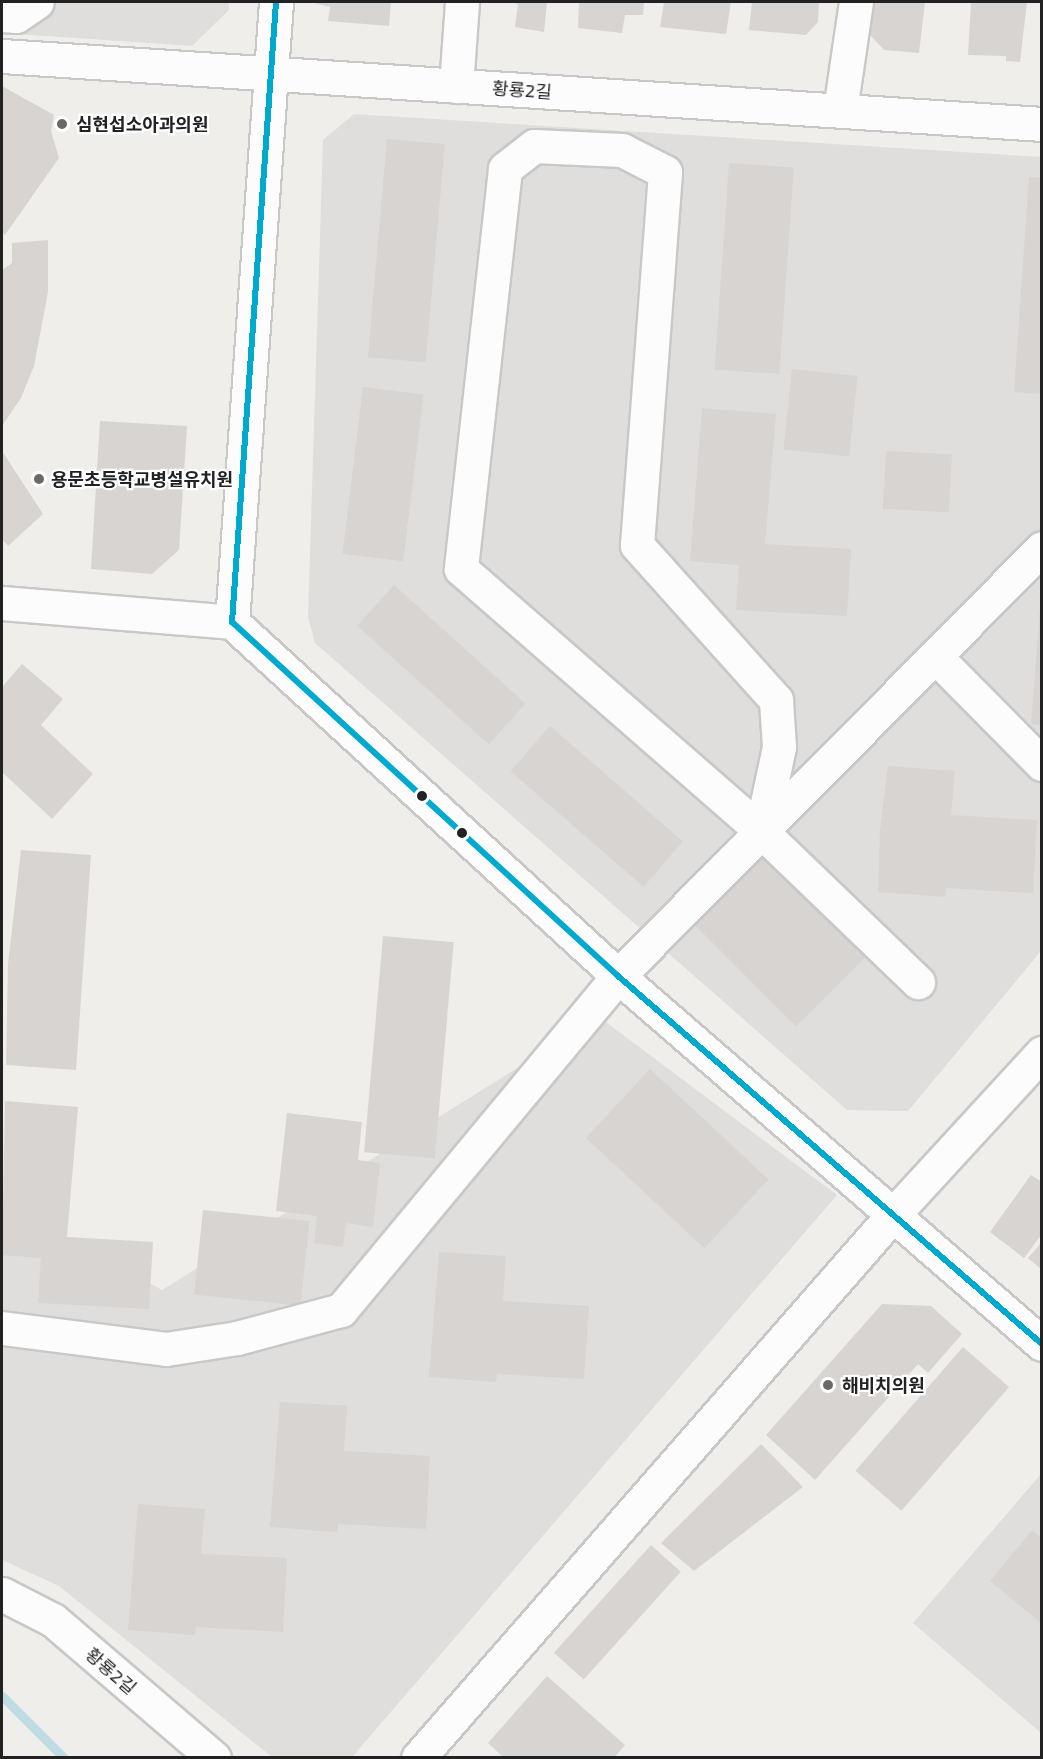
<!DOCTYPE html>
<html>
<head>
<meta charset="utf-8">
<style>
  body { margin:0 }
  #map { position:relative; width:1043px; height:1759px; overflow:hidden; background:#f0eeeb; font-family:"Exo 2","Noto Sans KR",sans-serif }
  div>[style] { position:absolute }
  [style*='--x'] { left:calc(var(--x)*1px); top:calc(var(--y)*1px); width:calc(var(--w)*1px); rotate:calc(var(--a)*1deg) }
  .residential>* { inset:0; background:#dfdedc }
  .stream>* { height:9px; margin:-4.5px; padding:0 4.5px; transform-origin:4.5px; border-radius:4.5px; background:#bfdbe3 }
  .building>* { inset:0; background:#d7d4d2; transform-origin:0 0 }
  .roads { filter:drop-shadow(2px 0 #c9c8c7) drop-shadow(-2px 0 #c9c8c7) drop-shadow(0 2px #c9c8c7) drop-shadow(0 -2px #c9c8c7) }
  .minor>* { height:33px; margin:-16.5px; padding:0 16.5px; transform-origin:16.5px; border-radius:16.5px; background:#fdfcfc }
  .bus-1>* { height:6px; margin:-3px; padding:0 3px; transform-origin:3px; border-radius:3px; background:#00a9ce }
  .dots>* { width:16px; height:16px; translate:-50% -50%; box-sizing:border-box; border:3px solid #fff; border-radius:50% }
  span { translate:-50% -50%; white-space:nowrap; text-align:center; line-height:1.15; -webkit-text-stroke:4.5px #fff; paint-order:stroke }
  .street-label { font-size:18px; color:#222 }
  .poi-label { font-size:18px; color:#222; font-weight:700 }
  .left { translate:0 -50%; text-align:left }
  .frame { position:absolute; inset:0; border:3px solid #222; pointer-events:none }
</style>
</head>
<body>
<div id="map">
  <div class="residential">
    <div style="clip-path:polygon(2px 2px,229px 2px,229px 10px,192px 46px,2px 33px)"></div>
    <div style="clip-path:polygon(354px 114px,1041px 157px,1041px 951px,908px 1111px,847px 1110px,315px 643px,308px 617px,323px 140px)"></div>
    <div style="clip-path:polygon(599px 1017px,837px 1195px,352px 1757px,272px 1757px,59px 1586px,2px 1560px,2px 1201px,162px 1290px)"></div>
    <div style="clip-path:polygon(1041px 1474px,1041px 1733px,913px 1623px)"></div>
  </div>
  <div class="stream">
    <div style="--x:2;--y:1696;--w:88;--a:45"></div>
  </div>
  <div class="building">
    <div style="clip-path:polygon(310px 2px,391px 2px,389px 26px,328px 21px,330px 7px)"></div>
    <div style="clip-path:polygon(508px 2px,547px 2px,544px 32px,515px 27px,518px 4px)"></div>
    <div style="clip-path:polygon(579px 2px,644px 2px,643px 15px,625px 15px,622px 33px,578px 28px)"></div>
    <div style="clip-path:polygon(664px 2px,731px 2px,726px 34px,660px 27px)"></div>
    <div style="clip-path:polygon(752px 2px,819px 2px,818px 22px,806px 35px,749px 30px)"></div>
    <div style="clip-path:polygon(870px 2px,925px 2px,919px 53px,884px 50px,868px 33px)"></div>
    <div style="clip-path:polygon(971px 2px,1027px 2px,1020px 62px,1006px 61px,1006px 56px,968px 55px)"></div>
    <div style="clip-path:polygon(2px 86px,54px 115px,51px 131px,59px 158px,5px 235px,2px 233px)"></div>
    <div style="left:387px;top:139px;width:58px;height:219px;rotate:5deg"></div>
    <div style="left:729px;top:163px;width:65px;height:207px;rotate:4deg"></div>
    <div style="clip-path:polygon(1029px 177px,1042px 178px,1042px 394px,1014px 392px)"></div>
    <div style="clip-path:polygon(48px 240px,48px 292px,34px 366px,21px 398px,2px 426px,2px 270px,12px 263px,12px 243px)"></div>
    <div style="left:792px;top:369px;width:66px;height:81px;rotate:6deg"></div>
    <div style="left:363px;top:387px;width:61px;height:168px;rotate:7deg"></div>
    <div style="clip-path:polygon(702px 408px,776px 414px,765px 544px,851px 549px,847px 616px,736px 610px,739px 565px,690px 561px)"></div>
    <div style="clip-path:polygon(100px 421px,187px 426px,179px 550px,152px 574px,91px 569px)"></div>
    <div style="clip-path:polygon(2px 451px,43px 514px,8px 546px,2px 539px)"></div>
    <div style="left:886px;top:451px;width:66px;height:58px;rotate:3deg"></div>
    <div style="left:394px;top:585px;width:177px;height:55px;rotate:42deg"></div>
    <div style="clip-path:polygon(1040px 610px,1042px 610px,1042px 725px,1031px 724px)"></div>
    <div style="clip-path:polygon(22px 664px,63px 699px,41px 725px,93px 774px,52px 819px,2px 772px,2px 687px)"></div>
    <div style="left:550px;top:726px;width:176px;height:60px;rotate:41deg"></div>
    <div style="clip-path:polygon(888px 766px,955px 771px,951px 815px,1037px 820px,1033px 893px,946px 888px,945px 897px,878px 892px,880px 831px)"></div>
    <div style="clip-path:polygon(21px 850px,91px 855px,76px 1070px,6px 1065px,8px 964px)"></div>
    <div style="left:758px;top:851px;width:151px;height:97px;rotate:45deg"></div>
    <div style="left:383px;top:936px;width:71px;height:217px;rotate:5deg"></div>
    <div style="left:650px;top:1069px;width:162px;height:94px;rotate:43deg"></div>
    <div style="clip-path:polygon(5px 1101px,78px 1107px,67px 1237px,153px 1242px,149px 1309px,38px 1303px,41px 1258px,2px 1255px)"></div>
    <div style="clip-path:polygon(287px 1113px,362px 1122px,358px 1160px,380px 1163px,373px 1227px,346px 1223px,343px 1247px,314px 1243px,317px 1216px,276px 1211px)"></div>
    <div style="clip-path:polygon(1031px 1175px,1042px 1182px,1042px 1234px,1024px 1258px,990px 1232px)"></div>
    <div style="left:203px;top:1210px;width:107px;height:85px;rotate:6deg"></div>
    <div style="clip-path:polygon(1042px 1242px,1042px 1270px,1028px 1258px)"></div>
    <div style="clip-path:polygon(439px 1252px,506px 1256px,503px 1301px,589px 1306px,584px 1379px,497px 1374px,496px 1382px,429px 1377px)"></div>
    <div style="clip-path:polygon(882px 1304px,931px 1306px,962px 1334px,928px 1373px,918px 1364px,815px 1480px,766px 1435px)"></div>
    <div style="left:963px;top:1347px;width:61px;height:164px;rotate:41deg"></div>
    <div style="clip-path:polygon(280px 1402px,347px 1406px,344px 1451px,430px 1456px,426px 1529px,338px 1524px,337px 1532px,270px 1527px)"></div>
    <div style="clip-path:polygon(761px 1444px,803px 1487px,694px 1571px,661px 1543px)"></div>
    <div style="clip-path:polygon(138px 1504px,205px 1509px,201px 1554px,287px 1558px,283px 1632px,196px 1627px,195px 1635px,128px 1630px)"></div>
    <div style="clip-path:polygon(1032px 1530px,1042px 1538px,1042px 1624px,990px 1581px)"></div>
    <div style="left:651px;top:1545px;width:40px;height:145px;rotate:42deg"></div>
    <div style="clip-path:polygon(547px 1676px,625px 1745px,614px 1758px,504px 1758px,488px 1743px)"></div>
  </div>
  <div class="roads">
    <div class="minor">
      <div style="--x:276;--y:2;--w:622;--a:94.06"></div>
      <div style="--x:232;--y:622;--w:524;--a:42.52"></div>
      <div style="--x:618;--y:976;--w:561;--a:40.96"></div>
      <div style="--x:2;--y:15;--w:14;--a:4"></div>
      <div style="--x:16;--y:16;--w:25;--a:-34"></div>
      <div style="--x:2;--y:56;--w:1042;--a:3.74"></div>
      <div style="--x:456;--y:86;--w:84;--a:-85.9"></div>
      <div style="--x:840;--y:110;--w:109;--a:-81.6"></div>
      <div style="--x:2;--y:603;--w:231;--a:4.7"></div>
      <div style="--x:935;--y:656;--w:152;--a:45.3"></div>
      <div style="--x:761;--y:831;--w:86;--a:-77.9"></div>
      <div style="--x:779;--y:747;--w:47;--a:-93.7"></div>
      <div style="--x:776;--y:700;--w:208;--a:-131.9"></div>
      <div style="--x:637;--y:545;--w:374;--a:-85.7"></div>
      <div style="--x:665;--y:172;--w:48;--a:-152.9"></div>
      <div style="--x:622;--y:150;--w:88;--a:-177.4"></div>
      <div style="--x:534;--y:146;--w:37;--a:142"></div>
      <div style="--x:505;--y:169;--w:402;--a:96.3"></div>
      <div style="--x:461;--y:569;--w:398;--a:41.1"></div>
      <div style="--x:761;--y:831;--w:218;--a:43.9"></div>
      <div style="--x:2;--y:1328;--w:165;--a:7.3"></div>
      <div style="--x:166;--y:1349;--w:72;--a:-8.8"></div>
      <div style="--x:237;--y:1338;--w:108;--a:-15.1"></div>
      <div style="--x:341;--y:1310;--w:434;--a:-50.3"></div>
      <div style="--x:618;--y:976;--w:602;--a:-45.27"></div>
      <div style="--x:2;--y:1594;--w:57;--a:27"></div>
      <div style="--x:53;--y:1620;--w:212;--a:40.6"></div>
      <div style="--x:418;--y:1758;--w:719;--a:-48.84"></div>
      <div style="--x:891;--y:1217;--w:223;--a:-47.4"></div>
    </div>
  </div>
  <div class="bus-1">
    <div style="--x:276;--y:2;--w:622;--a:94.06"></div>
    <div style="--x:232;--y:622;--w:524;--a:42.52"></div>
    <div style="--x:618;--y:976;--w:561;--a:40.96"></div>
  </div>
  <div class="dots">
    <div style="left:62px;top:124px;background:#6a6968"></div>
    <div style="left:39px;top:479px;background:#6a6968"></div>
    <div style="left:422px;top:796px;background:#222"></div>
    <div style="left:462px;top:833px;background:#222"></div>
    <div style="left:828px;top:1385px;background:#6a6968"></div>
  </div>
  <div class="street-label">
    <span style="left:522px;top:90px;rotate:4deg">황룡2길</span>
    <span style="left:111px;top:1671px;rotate:41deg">황룡2길</span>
  </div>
  <div class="poi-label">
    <span class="left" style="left:76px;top:124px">심현섭소아과의원</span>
    <span class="left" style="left:51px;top:479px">용문초등학교병설유치원</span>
    <span class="left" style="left:842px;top:1385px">해비치의원</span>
  </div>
  <div class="frame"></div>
</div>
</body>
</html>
